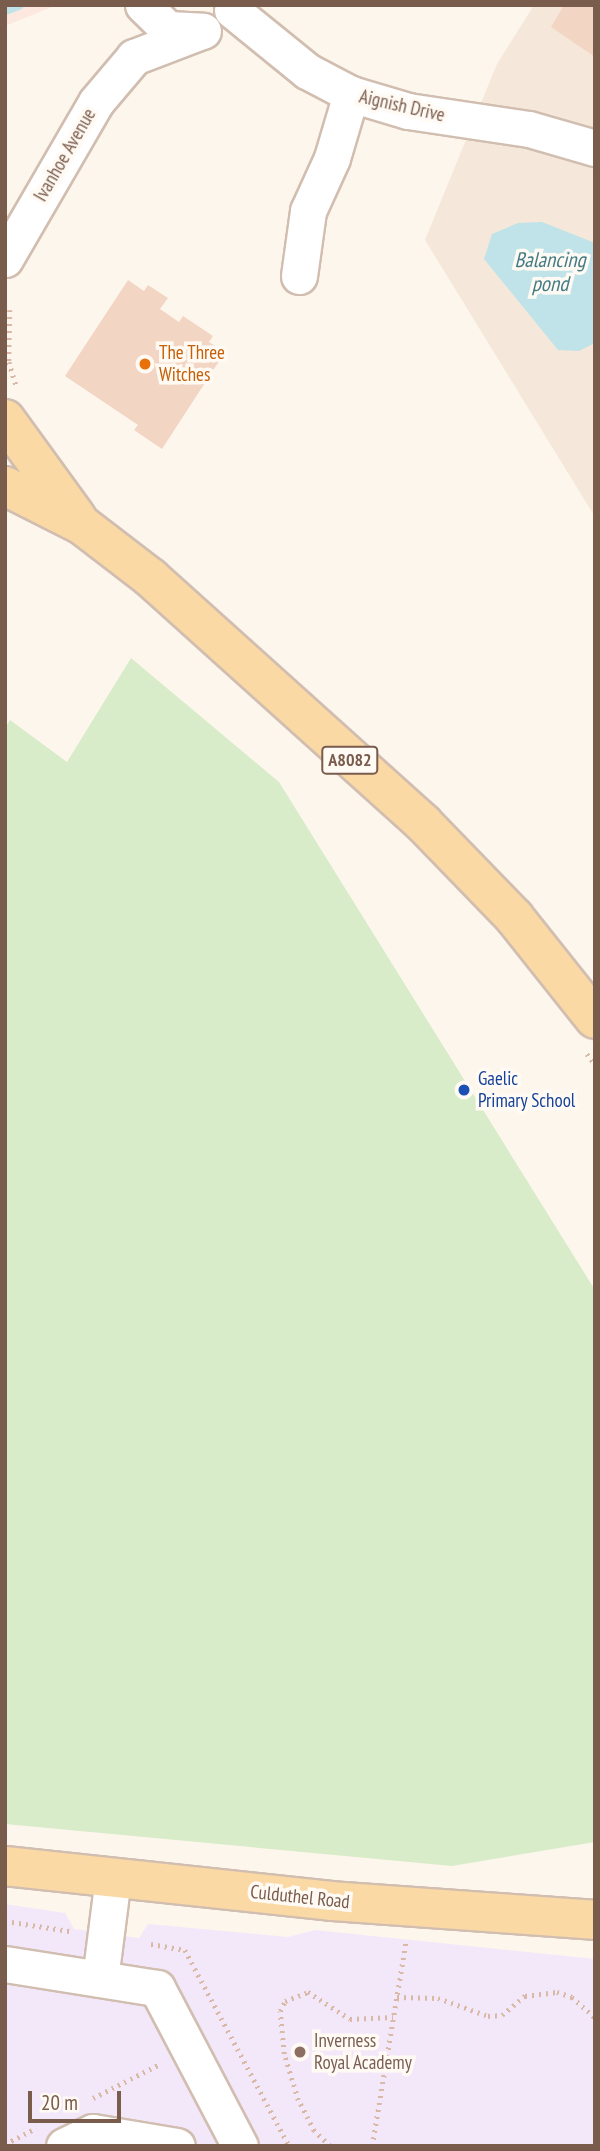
<!DOCTYPE html>
<html>
<head>
<meta charset="utf-8">
<style>
  body { margin:0 }
  #map { position:relative; width:600px; height:2151px; overflow:hidden; background:#fdf6ec; font-family:"PT Sans Narrow",sans-serif }
  div>[style] { position:absolute }
  [style*='--x'] { left:calc(var(--x)*1px); top:calc(var(--y)*1px); width:calc(var(--w)*1px); rotate:calc(var(--a)*1deg) }
  .residential>* { inset:0; background:#f5e8da }
  .commercial>* { inset:0; background:#fde8e0 }
  .education>* { inset:0; background:#f3e8fa }
  .green>* { inset:0; background:#d8ecc9 }
  .water>* { inset:0; background:#bfe3e8 }
  .stream>* { height:10px; margin:-5px; padding:0 5px; transform-origin:5px; border-radius:5px; background:#bfe3e8 }
  .building>* { inset:0; background:#f3d5c3 }
  .path>* { height:4.5px; margin-top:-2.25px; transform-origin:0; background:repeating-linear-gradient(90deg,#d9b8a5 0 2px,transparent 0 7px) }
  .roads { filter:drop-shadow(2px 0 #d1beb0) drop-shadow(-2px 0 #d1beb0) drop-shadow(0 2px #d1beb0) drop-shadow(0 -2px #d1beb0) }
  .minor>* { height:35px; margin:-17.5px; padding:0 17.5px; transform-origin:17.5px; border-radius:17.5px; background:#fff }
  .major>* { height:38px; margin:-19px; padding:0 19px; transform-origin:19px; border-radius:19px; background:#fbd9a5 }
  .dots>* { width:19px; height:19px; translate:-50% -50%; box-sizing:border-box; border:4px solid #fffaf3; border-radius:50% }
  span { translate:-50% -50%; white-space:nowrap; text-align:center; line-height:1.15; -webkit-text-stroke:7px #fffaf3; paint-order:stroke }
  .shield-label span { padding:2px 5px; background:#fffaf3; border:2px solid; border-radius:5px; -webkit-text-stroke-width:0 }
  .shield-label { font-size:18px; color:#7a5c4d; font-weight:700 }
  .street-label { font-size:19px; color:#7a5c4d }
  .food-label { font-size:19px; color:#c56008 }
  .left { translate:0 -50%; text-align:left }
  .transit-label { font-size:19px; color:#164399 }
  .education-label { font-size:19px; color:#785e54 }
  .water-label { font-size:21px; color:#437c86; font-style:italic }
  .frame { position:absolute; inset:0; border:7px solid #7a5c4d; pointer-events:none }
  .scale { position:absolute; left:28px; top:2091px; width:93px; height:32px; box-sizing:border-box; border:4px solid #7a5c4d; border-top:0; padding-left:9px; font-size:21px; line-height:24px; white-space:nowrap; color:#7a5c4d; -webkit-text-stroke:5px #fffaf3; paint-order:stroke }
</style>
</head>
<body>
<div id="map">
  <div class="residential">
    <div style="clip-path:polygon(534px 5px,595px 5px,595px 517px,425px 240px,497px 64px)"></div>
  </div>
  <div class="commercial">
    <div style="clip-path:polygon(5px 5px,57px 5px,5px 26px)"></div>
  </div>
  <div class="education">
    <div style="clip-path:polygon(5px 1904px,65px 1913px,74px 1929px,139px 1938px,148px 1924px,288px 1937px,315px 1930px,595px 1959px,595px 2146px,5px 2146px)"></div>
  </div>
  <div class="green">
    <div style="clip-path:polygon(131px 658px,279px 782px,595px 1290px,595px 1842px,452px 1866px,5px 1824px,5px 728px,10px 720px,67px 762px)"></div>
  </div>
  <div class="water">
    <div style="clip-path:polygon(542px 222px,595px 243px,595px 343px,579px 351px,558px 350px,484px 259px,492px 234px,518px 223px)"></div>
  </div>
  <div class="stream">
    <div style="--x:5;--y:10;--w:15;--a:-20"></div>
  </div>
  <div class="building">
    <div style="clip-path:polygon(564px 5px,595px 6px,595px 57px,551px 27px)"></div>
    <div style="clip-path:polygon(128px 280px,144px 291px,148px 285px,168px 298px,160px 309px,179px 322px,183px 316px,213px 336px,209px 342px,225px 352px,162px 449px,134px 430px,138px 425px,65px 376px)"></div>
  </div>
  <div class="path">
    <div style="--x:5;--y:308;--w:5;--a:22"></div>
    <div style="--x:10;--y:310;--w:52;--a:91.1"></div>
    <div style="--x:9;--y:362;--w:27;--a:73"></div>
    <div style="--x:587;--y:1054;--w:13;--a:51"></div>
    <div style="--x:5;--y:1921;--w:65;--a:8.9"></div>
    <div style="--x:151;--y:1944;--w:35;--a:10"></div>
    <div style="--x:185;--y:1950;--w:222;--a:62"></div>
    <div style="--x:397;--y:1997;--w:41;--a:1.4"></div>
    <div style="--x:438;--y:1998;--w:53;--a:19.8"></div>
    <div style="--x:488;--y:2016;--w:14;--a:-4"></div>
    <div style="--x:502;--y:2015;--w:30;--a:-40"></div>
    <div style="--x:525;--y:1996;--w:32;--a:-7"></div>
    <div style="--x:557;--y:1992;--w:16;--a:18"></div>
    <div style="--x:572;--y:1997;--w:31;--a:42"></div>
    <div style="--x:93;--y:2098;--w:75;--a:-26.9"></div>
    <div style="--x:5;--y:2144;--w:35;--a:-27"></div>
    <div style="--x:330;--y:2146;--w:22;--a:-137"></div>
    <div style="--x:314;--y:2131;--w:35;--a:-117"></div>
    <div style="--x:298;--y:2100;--w:48;--a:-106.9"></div>
    <div style="--x:284;--y:2054;--w:43;--a:-95.3"></div>
    <div style="--x:280;--y:2011;--w:11;--a:-63"></div>
    <div style="--x:285;--y:2001;--w:25;--a:-21"></div>
    <div style="--x:308;--y:1992;--w:50;--a:32.7"></div>
    <div style="--x:350;--y:2019;--w:43;--a:-2.7"></div>
    <div style="--x:372;--y:2146;--w:209;--a:-80.6"></div>
  </div>
  <div class="roads">
    <div class="minor">
      <div style="--x:143;--y:5;--w:35;--a:44"></div>
      <div style="--x:168;--y:29;--w:35;--a:3"></div>
      <div style="--x:232;--y:10;--w:97;--a:39.1"></div>
      <div style="--x:307;--y:71;--w:50;--a:27.6"></div>
      <div style="--x:351;--y:94;--w:59;--a:16.6"></div>
      <div style="--x:408;--y:111;--w:122;--a:8.5"></div>
      <div style="--x:529;--y:129;--w:69;--a:16.1"></div>
      <div style="--x:5;--y:259;--w:181;--a:-59.9"></div>
      <div style="--x:96;--y:102;--w:59;--a:-49.8"></div>
      <div style="--x:134;--y:57;--w:70;--a:-21"></div>
      <div style="--x:299;--y:276;--w:66;--a:-82.1"></div>
      <div style="--x:308;--y:211;--w:58;--a:-65.6"></div>
      <div style="--x:332;--y:158;--w:67;--a:-73.5"></div>
      <div style="--x:5;--y:1964;--w:154;--a:9"></div>
      <div style="--x:157;--y:1988;--w:178;--a:62.3"></div>
      <div style="--x:100;--y:1979;--w:103;--a:-82.7"></div>
      <div style="--x:64;--y:2146;--w:32;--a:-26"></div>
      <div style="--x:93;--y:2132;--w:85;--a:9.5"></div>
    </div>
    <div class="major">
      <div style="--x:5;--y:419;--w:122;--a:54"></div>
      <div style="--x:5;--y:486;--w:86;--a:26.9"></div>
      <div style="--x:82;--y:525;--w:87;--a:37.5"></div>
      <div style="--x:151;--y:578;--w:366;--a:42"></div>
      <div style="--x:423;--y:823;--w:131;--a:45.9"></div>
      <div style="--x:514;--y:917;--w:130;--a:51.5"></div>
      <div style="--x:5;--y:1866;--w:328;--a:6.1"></div>
      <div style="--x:331;--y:1901;--w:265;--a:4.1"></div>
    </div>
  </div>
  <div class="dots">
    <div style="left:145px;top:364px;background:#e8710a"></div>
    <div style="left:464px;top:1090px;background:#1a4fb4"></div>
    <div style="left:300px;top:2052px;background:#8d6e63"></div>
  </div>
  <div class="shield-label">
    <span style="left:350px;top:760px">A8082</span>
  </div>
  <div class="street-label">
    <span style="left:402px;top:106px;rotate:13deg">Aignish Drive</span>
    <span style="left:65px;top:155px;rotate:-60deg">Ivanhoe Avenue</span>
    <span style="left:300px;top:1897px;rotate:6deg">Culduthel Road</span>
  </div>
  <div class="food-label">
    <span class="left" style="left:159px;top:364px">The Three<br>Witches</span>
  </div>
  <div class="transit-label">
    <span class="left" style="left:478px;top:1090px">Gaelic<br>Primary School</span>
  </div>
  <div class="education-label">
    <span class="left" style="left:314px;top:2052px">Inverness<br>Royal Academy</span>
  </div>
  <div class="water-label">
    <span style="left:550px;top:272px">Balancing<br>pond</span>
  </div>
  <div class="frame"></div>
  <div class="scale">20 m</div>
</div>
</body>
</html>
